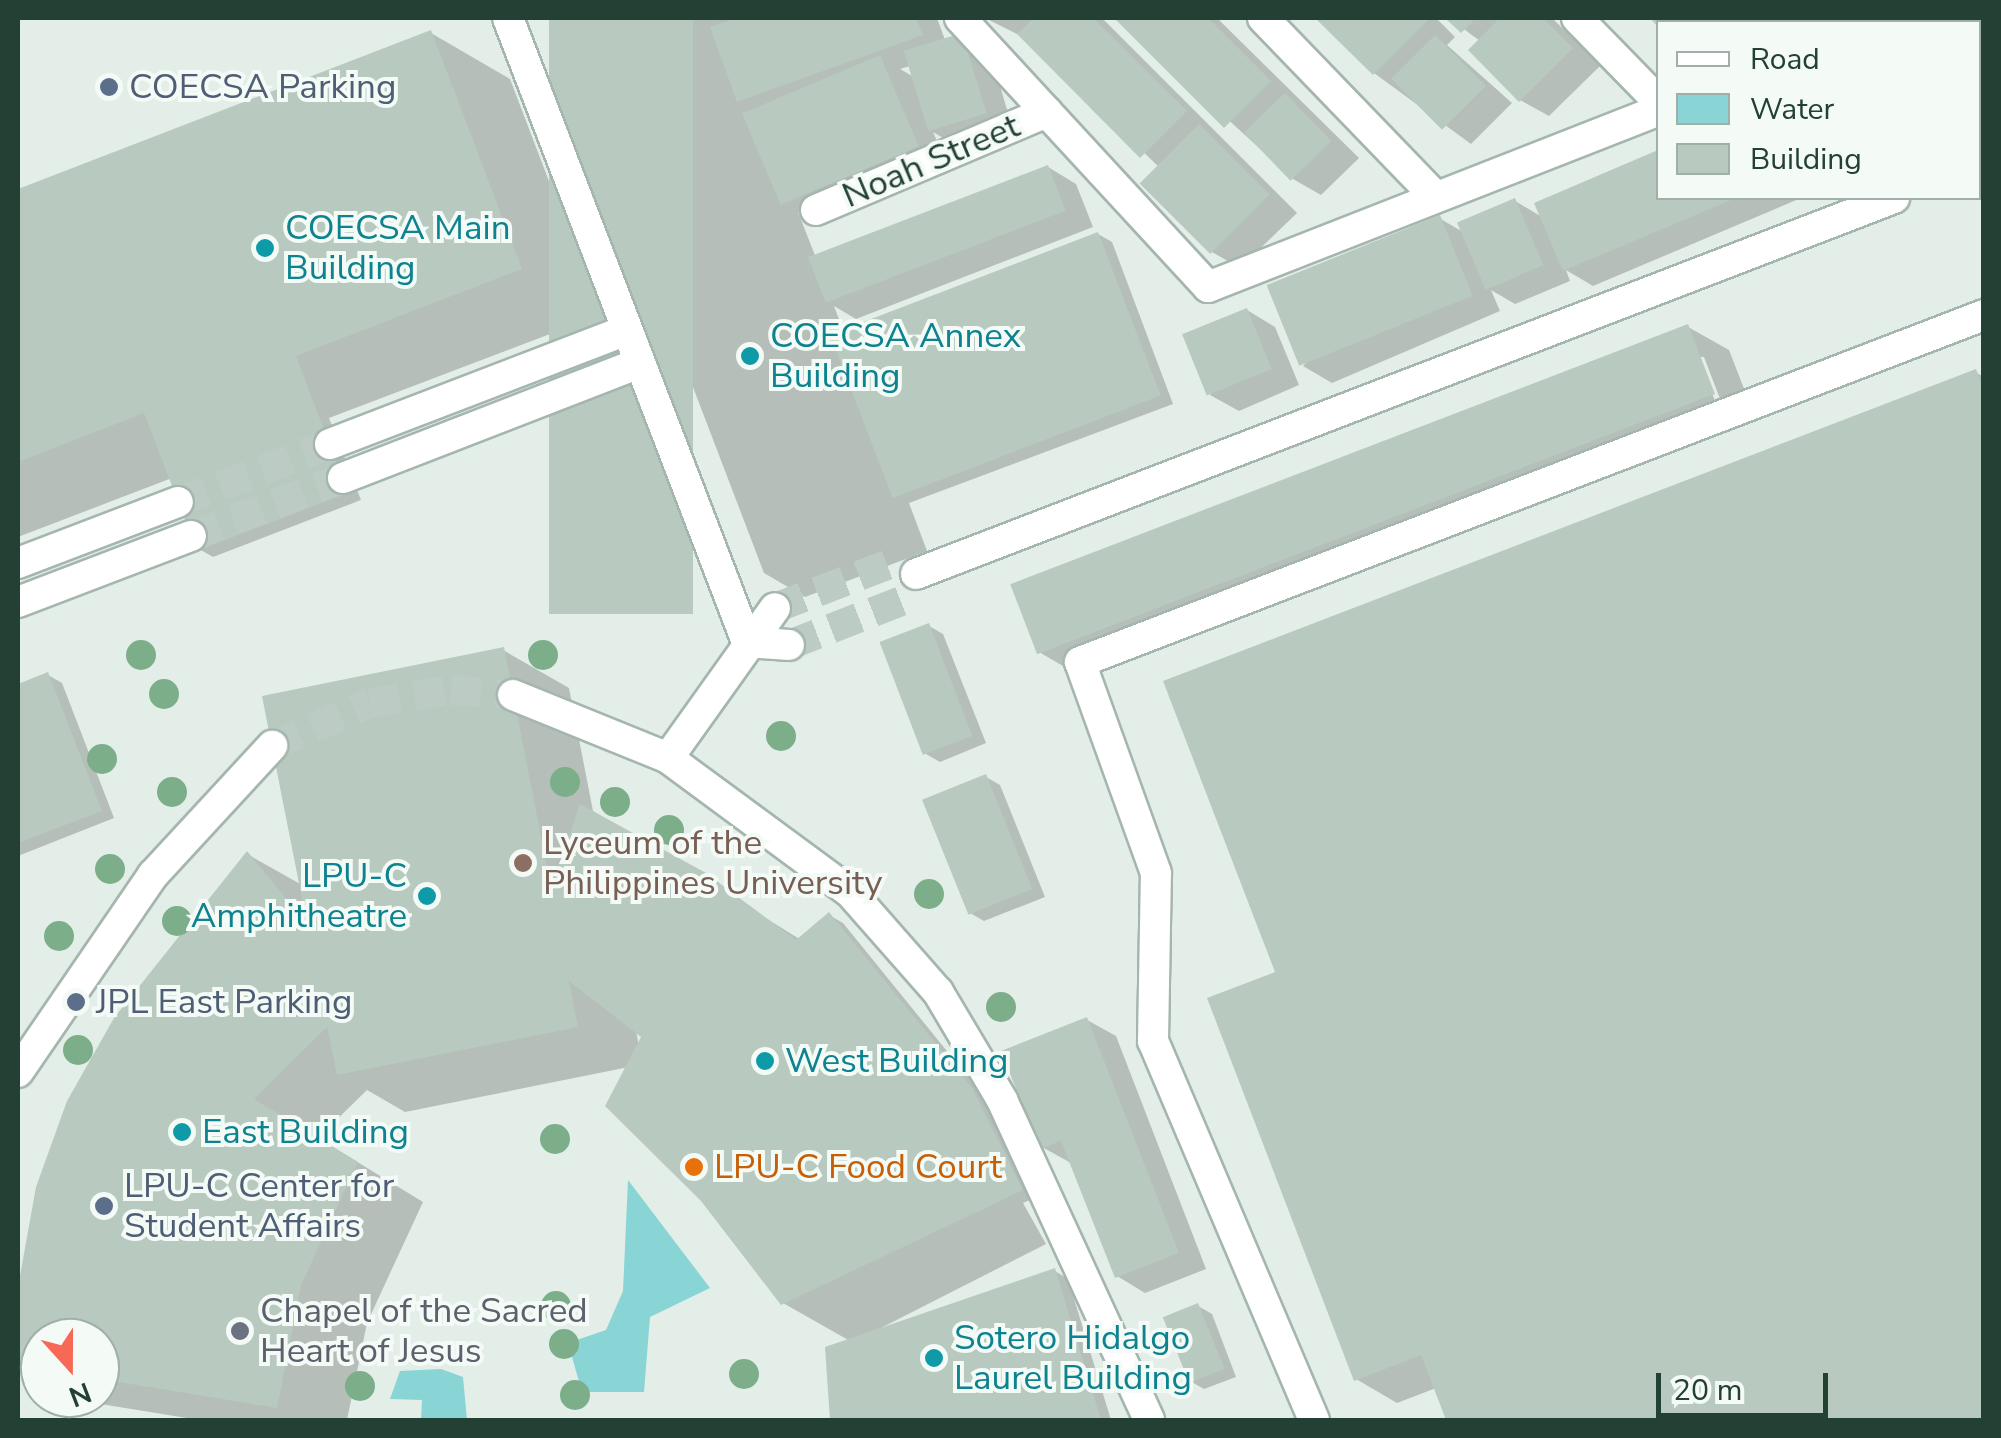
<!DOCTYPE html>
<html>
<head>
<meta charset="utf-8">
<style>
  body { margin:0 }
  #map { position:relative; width:2001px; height:1438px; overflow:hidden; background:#e3eee8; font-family:"Nunito Sans",sans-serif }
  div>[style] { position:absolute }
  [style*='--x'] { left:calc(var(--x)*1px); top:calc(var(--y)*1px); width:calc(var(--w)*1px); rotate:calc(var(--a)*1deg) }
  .water>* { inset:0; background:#89d4d5 }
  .shadow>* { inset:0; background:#0003; transform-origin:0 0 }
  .building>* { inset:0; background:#b8c9c0; transform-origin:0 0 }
  .minor-tunnel>* { height:30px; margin-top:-15px; transform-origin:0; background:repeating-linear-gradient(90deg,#bccbc4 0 30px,transparent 0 45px) }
  .roads { filter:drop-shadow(2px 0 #a5b6ae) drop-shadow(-2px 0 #a5b6ae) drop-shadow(0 2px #a5b6ae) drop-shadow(0 -2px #a5b6ae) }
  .minor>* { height:30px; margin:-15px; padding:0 15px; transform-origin:15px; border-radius:15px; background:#fff }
  .trees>* { width:30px; height:30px; margin:-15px; border-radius:50%; background:#7dae8a }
  .dots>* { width:28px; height:28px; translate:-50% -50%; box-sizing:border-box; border:5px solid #f4faf6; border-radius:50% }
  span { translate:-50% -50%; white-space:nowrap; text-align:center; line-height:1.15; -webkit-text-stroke:8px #f4faf6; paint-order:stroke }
  .service-label { font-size:35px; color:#4e5e75 }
  .left { translate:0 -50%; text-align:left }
  .street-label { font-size:35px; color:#224034 }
  .culture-label { font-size:35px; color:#0d838f }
  .right { translate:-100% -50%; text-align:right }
  .education-label { font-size:35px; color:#785e54 }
  .food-label { font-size:35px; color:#c56008 }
  .worship-label { font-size:35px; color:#5b616d }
  .frame { position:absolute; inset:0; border:20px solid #224034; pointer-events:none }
  .legend { position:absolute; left:1656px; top:20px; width:325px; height:180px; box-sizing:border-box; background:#f4faf6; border:2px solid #a0b0a8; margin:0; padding:12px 18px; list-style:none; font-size:30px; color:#224034 }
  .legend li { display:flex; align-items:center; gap:20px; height:50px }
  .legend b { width:50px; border:2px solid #a0b0a8 }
  .north { position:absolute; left:20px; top:1318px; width:100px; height:100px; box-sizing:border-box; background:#f4faf6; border:2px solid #a0b0a8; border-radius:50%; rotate:159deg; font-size:28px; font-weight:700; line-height:40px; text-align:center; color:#224034 }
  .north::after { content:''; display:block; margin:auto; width:35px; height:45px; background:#f86857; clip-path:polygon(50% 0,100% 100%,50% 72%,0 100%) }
  .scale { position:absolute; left:1656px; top:1373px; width:172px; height:45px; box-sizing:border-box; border:5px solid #224034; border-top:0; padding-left:12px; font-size:30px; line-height:35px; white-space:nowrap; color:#224034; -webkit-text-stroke:8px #f4faf6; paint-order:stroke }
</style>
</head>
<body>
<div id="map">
  <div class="water">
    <div style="clip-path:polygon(628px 1180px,710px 1288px,650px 1317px,644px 1392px,582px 1392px,568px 1343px,606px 1330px,623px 1291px)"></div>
    <div style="clip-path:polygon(441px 1369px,463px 1377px,467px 1420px,421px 1420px,422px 1400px,390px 1399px,400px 1371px)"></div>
  </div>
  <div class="shadow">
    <div style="clip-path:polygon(evenodd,552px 18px,937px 18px,945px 40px,990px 52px,1013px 130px,957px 146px,933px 132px,946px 162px,811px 219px,798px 212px,816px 258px,1048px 167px,1076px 184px,1093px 227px,856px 319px,834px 306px,843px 330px,1098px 234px,1112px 242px,1173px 404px,909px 503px,927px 551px,805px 597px,764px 573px,552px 18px,910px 66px,914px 77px,900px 69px,910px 66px)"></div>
    <div style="clip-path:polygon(985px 18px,1102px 18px,1297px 213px,1240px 268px,1212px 252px,1143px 183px,1159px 167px,1023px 37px)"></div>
    <div style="clip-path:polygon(1117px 18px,1217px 18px,1359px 158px,1321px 195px,1293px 179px)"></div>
    <div style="clip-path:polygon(1319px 18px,1436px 18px,1455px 37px,1447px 45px,1512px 103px,1471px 144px,1374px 73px)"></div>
    <div style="clip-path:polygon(1449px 18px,1552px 18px,1600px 66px,1549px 116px,1520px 100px,1480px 41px)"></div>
    <div style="clip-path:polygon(1653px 18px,1737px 18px,1658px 23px)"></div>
    <div style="left:1984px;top:27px;width:101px;height:6px;rotate:90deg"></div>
    <div style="clip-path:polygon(431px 33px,510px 79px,600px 315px,329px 418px,361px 500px,213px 557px,199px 549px,172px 478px,18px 537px,18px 191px)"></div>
    <div style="clip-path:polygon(1658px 153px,1658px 198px,1801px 198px,1593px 286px,1566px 270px,1570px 281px,1515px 304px,1491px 290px,1500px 311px,1332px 383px,1303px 366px,1439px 218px,1463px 232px,1515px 201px,1542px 217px,1537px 204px)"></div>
    <div style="clip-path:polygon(1247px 310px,1275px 327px,1299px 385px,1239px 411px,1210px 395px)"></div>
    <div style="clip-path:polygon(evenodd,1688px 327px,1729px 350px,1755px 417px,1080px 676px,1039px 652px,1688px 327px,1698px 357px,1704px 357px,1722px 404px,1717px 406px,1698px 357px)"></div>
    <div style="clip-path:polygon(1975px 372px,1984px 377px,1984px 1420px,1449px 1420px,1436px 1388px,1397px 1403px,1356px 1379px,1279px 974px)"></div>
    <div style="clip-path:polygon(929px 626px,943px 634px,986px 743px,940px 762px,926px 754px)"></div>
    <div style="clip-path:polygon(evenodd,503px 650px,569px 688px,593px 811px,801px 940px,829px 915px,843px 923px,985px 1098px,1035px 1198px,1023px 1203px,1046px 1244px,869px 1334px,1055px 1271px,1068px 1279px,1111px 1420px,831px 1420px,828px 1349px,850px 1341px,783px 1303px,629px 1067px,405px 1112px,367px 1090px,318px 1138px,423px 1202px,367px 1323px,347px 1420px,199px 1420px,76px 1400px,100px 1398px,100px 1338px,40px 1338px,40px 1379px,18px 1366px,38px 1187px,247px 854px,302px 885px,503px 650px,636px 1030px,645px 1037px,639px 1047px,636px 1030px)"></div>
    <div style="clip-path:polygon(48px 675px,62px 683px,114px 818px,18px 856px,18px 687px)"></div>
    <div style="clip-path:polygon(986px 777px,1000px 785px,1045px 897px,984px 921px,970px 913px)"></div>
    <div style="clip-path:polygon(1087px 1020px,1116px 1036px,1206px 1269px,1145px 1293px,1117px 1276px,1071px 1163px,1042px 1147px)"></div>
    <div style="clip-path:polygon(1198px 1306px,1212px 1314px,1236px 1377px,1204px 1389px,1190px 1381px)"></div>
  </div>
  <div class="building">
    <div style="left:549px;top:18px;width:144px;height:596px"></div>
    <div style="clip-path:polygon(736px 18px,916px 18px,923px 35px,737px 102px,710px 27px)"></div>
    <div style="clip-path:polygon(1034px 18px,1093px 18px,1187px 111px,1140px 158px,1017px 34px)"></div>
    <div style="clip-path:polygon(1114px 18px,1208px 18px,1271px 81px,1224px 128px)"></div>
    <div style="clip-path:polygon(1315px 18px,1426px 18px,1428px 20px,1373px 75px)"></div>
    <div style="clip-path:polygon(1445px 18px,1476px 18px,1461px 33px)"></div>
    <div style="clip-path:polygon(1500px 18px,1543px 18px,1573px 48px,1519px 102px,1468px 50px)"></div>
    <div style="clip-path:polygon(1650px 18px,1693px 18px,1658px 27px)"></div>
    <div style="left:1984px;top:24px;width:76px;height:7px;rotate:90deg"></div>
    <div style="clip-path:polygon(431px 30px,522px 269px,296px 356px,348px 493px,197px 551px,144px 413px,18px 462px,18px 189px)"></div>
    <div style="left:962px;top:33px;width:84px;height:61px;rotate:73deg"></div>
    <div style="left:1435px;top:35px;width:72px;height:62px;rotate:45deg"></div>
    <div style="left:880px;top:55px;width:99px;height:150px;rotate:67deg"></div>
    <div style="left:1285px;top:93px;width:67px;height:57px;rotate:46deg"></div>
    <div style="left:1199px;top:124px;width:100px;height:84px;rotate:45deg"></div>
    <div style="clip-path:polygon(1658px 150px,1658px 198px,1736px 198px,1563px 271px,1534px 203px)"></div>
    <div style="left:1048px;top:165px;width:49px;height:257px;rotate:69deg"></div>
    <div style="left:1515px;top:198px;width:73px;height:63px;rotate:67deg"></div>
    <div style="left:1440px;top:215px;width:87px;height:187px;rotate:68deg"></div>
    <div style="left:1098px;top:232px;width:175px;height:287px;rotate:69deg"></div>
    <div style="left:1247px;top:308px;width:66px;height:70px;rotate:68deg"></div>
    <div style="left:1688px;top:324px;width:75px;height:726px;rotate:69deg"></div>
    <div style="clip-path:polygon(1976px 369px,1984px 390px,1984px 1420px,1446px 1420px,1421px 1355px,1354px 1381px,1207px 998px,1275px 972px,1163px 681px)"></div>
    <div style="left:929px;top:623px;width:121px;height:53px;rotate:69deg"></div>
    <div style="clip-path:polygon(504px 647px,551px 888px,580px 804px,706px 873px,796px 940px,829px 912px,972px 1088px,1023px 1190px,781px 1305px,701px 1201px,605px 1106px,641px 1037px,569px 981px,578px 1027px,337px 1075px,327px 1027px,254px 1099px,358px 1162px,301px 1285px,277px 1408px,100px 1379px,100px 1338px,40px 1338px,40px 1369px,18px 1365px,18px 1287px,36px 1187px,67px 1101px,114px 1018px,247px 851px,307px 924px,262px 696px)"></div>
    <div style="clip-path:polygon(48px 672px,102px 811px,18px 843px,18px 684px)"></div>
    <div style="left:986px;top:774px;width:124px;height:69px;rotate:68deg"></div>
    <div style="clip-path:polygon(1087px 1017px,1179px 1253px,1115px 1278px,1061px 1141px,1040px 1149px,1001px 1051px)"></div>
    <div style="clip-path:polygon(1055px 1268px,1101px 1420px,830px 1420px,825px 1347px)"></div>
    <div style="left:1198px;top:1303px;width:71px;height:38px;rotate:68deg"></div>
  </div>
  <div class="minor-tunnel">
    <div style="--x:178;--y:502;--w:163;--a:-20.9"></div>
    <div style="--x:191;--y:536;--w:163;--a:-20.9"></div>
    <div style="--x:775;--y:608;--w:134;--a:-21"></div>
    <div style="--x:789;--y:645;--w:134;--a:-21.4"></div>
    <div style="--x:272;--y:746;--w:107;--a:-23.7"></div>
    <div style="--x:370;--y:703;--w:82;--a:-9.1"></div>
    <div style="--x:451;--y:690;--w:62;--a:4.6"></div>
  </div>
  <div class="roads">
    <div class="minor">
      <div style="--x:508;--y:18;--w:668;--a:69.04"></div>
      <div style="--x:960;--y:18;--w:366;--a:47.3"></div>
      <div style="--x:1208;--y:287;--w:483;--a:-21.4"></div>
      <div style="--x:1263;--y:18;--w:245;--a:46"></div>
      <div style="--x:1577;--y:18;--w:116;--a:45.7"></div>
      <div style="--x:1875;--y:22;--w:13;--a:-18"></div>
      <div style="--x:1978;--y:165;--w:6;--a:-18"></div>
      <div style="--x:816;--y:210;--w:251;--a:-23"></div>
      <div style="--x:330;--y:444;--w:318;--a:-21"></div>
      <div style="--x:343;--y:478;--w:318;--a:-21.2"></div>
      <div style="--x:18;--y:563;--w:171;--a:-20.9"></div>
      <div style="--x:916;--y:574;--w:1048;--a:-21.03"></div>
      <div style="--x:18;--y:602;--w:185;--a:-20.9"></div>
      <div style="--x:747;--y:642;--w:42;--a:4.1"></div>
      <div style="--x:513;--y:695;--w:167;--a:22.1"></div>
      <div style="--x:668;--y:758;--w:226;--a:36.4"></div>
      <div style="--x:850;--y:892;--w:133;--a:48.7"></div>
      <div style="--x:938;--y:992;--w:126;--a:59.3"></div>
      <div style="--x:1002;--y:1100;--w:352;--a:65.3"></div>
      <div style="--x:668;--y:758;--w:184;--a:-54.5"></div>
      <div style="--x:18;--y:1072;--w:239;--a:-55.6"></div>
      <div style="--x:153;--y:875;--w:176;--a:-47.3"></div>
      <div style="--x:1314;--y:1420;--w:412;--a:-113"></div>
      <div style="--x:1153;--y:1041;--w:168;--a:-89"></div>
      <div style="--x:1156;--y:873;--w:224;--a:-109.8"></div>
      <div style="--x:1080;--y:662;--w:968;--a:-21"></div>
    </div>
  </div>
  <div class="trees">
    <div style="left:141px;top:655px"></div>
    <div style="left:543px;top:655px"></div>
    <div style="left:164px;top:694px"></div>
    <div style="left:781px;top:736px"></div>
    <div style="left:102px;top:759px"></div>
    <div style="left:565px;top:782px"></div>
    <div style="left:172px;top:792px"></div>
    <div style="left:615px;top:802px"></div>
    <div style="left:669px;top:830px"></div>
    <div style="left:110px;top:869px"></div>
    <div style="left:929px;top:894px"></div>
    <div style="left:177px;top:921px"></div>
    <div style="left:59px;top:936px"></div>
    <div style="left:1001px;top:1007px"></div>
    <div style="left:78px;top:1050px"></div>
    <div style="left:555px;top:1139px"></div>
    <div style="left:556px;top:1306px"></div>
    <div style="left:564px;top:1344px"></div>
    <div style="left:744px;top:1374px"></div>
    <div style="left:360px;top:1386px"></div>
    <div style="left:575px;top:1395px"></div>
  </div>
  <div class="dots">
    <div style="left:109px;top:87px;background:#5c6f8a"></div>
    <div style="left:265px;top:248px;background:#0f9aa8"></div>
    <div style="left:750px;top:356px;background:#0f9aa8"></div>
    <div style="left:523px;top:863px;background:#8d6e63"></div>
    <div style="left:427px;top:896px;background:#0f9aa8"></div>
    <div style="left:76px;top:1002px;background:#5c6f8a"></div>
    <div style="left:765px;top:1061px;background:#0f9aa8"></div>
    <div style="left:182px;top:1132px;background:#0f9aa8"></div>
    <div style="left:694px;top:1167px;background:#e8710a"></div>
    <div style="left:104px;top:1206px;background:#5c6f8a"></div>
    <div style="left:240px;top:1331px;background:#6b7280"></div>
    <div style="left:934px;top:1358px;background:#0f9aa8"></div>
  </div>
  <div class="service-label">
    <span class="left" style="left:129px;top:87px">COECSA Parking</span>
    <span class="left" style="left:96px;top:1002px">JPL East Parking</span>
    <span class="left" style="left:124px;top:1206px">LPU-C Center for<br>Student Affairs</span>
  </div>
  <div class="street-label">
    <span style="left:931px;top:161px;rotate:-23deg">Noah Street</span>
  </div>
  <div class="culture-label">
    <span class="left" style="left:285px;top:248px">COECSA Main<br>Building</span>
    <span class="left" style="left:770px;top:356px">COECSA Annex<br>Building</span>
    <span class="right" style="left:407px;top:896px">LPU-C<br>Amphitheatre</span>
    <span class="left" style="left:785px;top:1061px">West Building</span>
    <span class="left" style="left:202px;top:1132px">East Building</span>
    <span class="left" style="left:954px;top:1358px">Sotero Hidalgo<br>Laurel Building</span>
  </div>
  <div class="education-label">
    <span class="left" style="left:543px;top:863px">Lyceum of the<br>Philippines University</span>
  </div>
  <div class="food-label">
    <span class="left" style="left:714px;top:1167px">LPU-C Food Court</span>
  </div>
  <div class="worship-label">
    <span class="left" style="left:260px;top:1331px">Chapel of the Sacred<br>Heart of Jesus</span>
  </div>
  <div class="frame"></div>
  <ul class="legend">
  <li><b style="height:12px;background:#fff"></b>Road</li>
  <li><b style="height:28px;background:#89d4d5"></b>Water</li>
  <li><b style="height:28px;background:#b8c9c0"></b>Building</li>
  </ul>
  <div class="north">N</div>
  <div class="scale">20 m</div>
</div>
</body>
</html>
